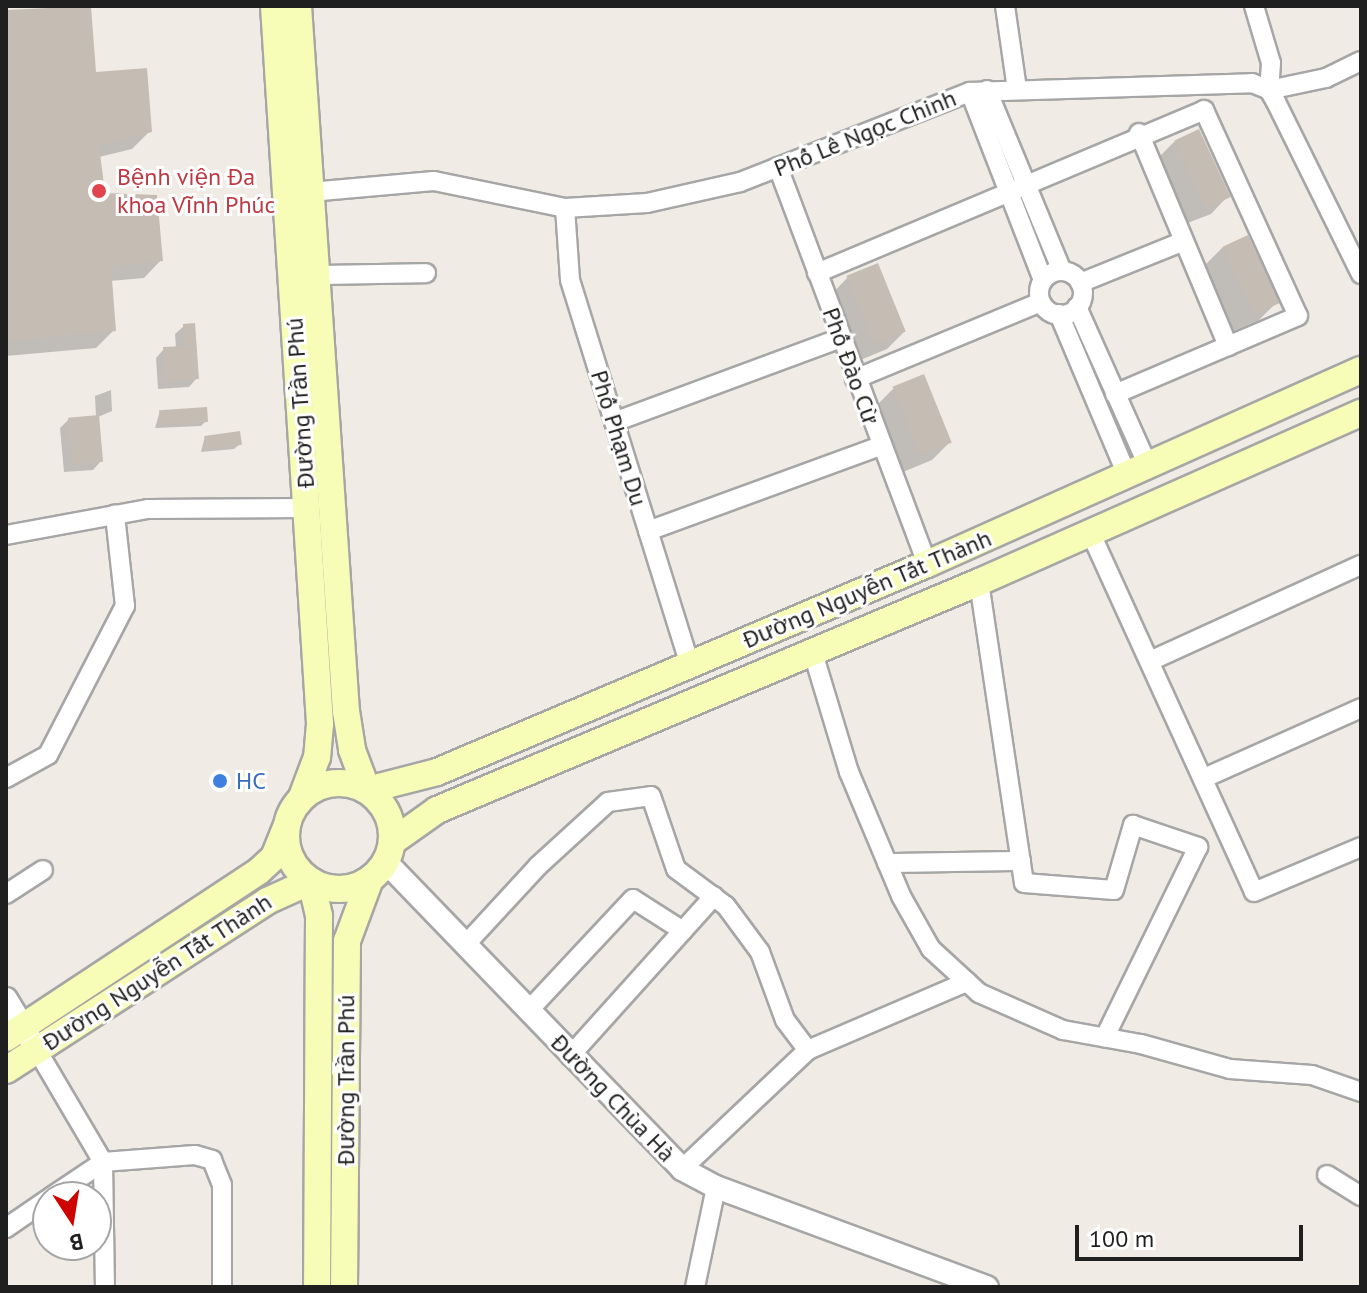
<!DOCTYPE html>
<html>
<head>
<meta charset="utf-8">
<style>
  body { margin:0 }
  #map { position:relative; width:1367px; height:1293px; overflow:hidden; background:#f0ece5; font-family:"PT Sans",sans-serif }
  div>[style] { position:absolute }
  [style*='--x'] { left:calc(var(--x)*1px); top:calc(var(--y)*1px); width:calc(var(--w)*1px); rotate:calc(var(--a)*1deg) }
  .shadow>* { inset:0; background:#0003 }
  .building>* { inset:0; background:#c5bcb4; transform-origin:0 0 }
  .roads { filter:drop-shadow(2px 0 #a6a6a6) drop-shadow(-2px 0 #a6a6a6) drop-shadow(0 2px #a6a6a6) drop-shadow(0 -2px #a6a6a6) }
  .minor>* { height:18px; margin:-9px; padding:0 9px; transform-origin:9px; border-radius:9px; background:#fff }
  .minor>.ring { margin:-9px; padding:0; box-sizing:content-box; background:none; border:18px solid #fff; border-radius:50% }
  .tertiary>* { height:22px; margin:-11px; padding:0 11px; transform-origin:11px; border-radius:11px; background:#fff }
  .secondary>* { height:26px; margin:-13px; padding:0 13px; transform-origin:13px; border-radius:13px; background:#f7fcb7 }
  .secondary>.ring { margin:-13px; padding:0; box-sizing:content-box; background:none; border:26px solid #f7fcb7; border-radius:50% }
  .dots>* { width:22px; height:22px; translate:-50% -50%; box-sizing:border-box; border:4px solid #fff; border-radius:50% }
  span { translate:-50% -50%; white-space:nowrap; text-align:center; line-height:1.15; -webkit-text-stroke:6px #fff; paint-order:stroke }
  .street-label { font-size:24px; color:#1f1f1f }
  .health-label { font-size:24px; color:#be3a42 }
  .left { translate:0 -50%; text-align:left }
  .shop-label { font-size:24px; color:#366cbe }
  .frame { position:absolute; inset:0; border:8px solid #1f1f1f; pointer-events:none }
  .north { position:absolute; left:32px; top:1181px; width:80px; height:80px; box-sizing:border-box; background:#fff; border:2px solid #a5a5a5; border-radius:50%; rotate:168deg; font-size:22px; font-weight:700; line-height:32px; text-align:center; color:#1f1f1f }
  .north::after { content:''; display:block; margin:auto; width:28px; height:36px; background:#ce0400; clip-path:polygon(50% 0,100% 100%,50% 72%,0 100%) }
  .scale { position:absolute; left:1075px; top:1225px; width:228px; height:36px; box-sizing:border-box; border:4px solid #1f1f1f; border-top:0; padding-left:10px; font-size:24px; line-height:28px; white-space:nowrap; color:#1f1f1f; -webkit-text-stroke:6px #fff; paint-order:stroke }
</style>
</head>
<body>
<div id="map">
  <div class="shadow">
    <div style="clip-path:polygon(89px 6px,94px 74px,150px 131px,132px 149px,99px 157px,103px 195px,161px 260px,144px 278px,110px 281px,114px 330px,96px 348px,6px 356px,6px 12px)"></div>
    <div style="clip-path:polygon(1175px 141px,1228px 196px,1211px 214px,1185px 224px,1158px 158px)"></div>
    <div style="clip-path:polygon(1223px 247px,1276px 303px,1259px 320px,1233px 331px,1206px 264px)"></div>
    <div style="clip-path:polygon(848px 277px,904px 332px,887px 349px,858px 361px,831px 295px)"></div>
    <div style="clip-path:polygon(184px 326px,197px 378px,189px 387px,158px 389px,156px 358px,164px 349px,176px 348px,175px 334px)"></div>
    <div style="clip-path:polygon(894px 388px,949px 443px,932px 460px,903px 472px,876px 406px)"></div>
    <div style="clip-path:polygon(111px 390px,112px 411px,98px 417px,101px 461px,93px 470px,64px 472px,60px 428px,69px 419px,96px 417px,95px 396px)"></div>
    <div style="clip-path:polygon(160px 411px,206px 421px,201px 426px,155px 428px)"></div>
    <div style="clip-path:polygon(205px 436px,240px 444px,234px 449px,201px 452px)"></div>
  </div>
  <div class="building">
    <div style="clip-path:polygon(91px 6px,96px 72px,147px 68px,152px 132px,99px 145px,105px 193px,157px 195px,163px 261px,111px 266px,116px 331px,7px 341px,6px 10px)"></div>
    <div style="left:1199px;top:129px;width:75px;height:27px;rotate:65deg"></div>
    <div style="left:1248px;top:235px;width:75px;height:28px;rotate:65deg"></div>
    <div style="left:878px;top:263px;width:74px;height:34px;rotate:68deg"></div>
    <div style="clip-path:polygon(195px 323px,199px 379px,166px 381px,163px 347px,184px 346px,183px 324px)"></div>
    <div style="left:924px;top:374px;width:74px;height:34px;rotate:68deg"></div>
    <div style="left:207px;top:407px;width:15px;height:48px;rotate:86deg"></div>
    <div style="left:99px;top:415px;width:47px;height:31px;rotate:85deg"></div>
    <div style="left:240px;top:431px;width:14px;height:36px;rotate:82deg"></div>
  </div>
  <div class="roads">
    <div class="minor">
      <div style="--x:1005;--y:6;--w:84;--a:81.8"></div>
      <div style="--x:1254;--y:6;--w:59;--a:73.4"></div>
      <div style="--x:1271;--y:63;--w:27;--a:94"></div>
      <div style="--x:1269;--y:90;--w:58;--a:-11.9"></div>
      <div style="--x:1326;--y:78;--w:39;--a:-26"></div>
      <div style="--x:987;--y:90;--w:196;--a:67.5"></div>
      <div style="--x:970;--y:92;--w:202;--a:68.8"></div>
      <div style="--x:1139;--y:133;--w:231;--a:67.3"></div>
      <div style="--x:778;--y:167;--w:424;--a:69.4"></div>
      <div style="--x:310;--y:192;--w:124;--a:-5.1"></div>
      <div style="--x:434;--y:181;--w:134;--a:11.6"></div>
      <div style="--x:565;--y:208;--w:82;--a:-3.5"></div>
      <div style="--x:647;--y:203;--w:95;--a:-12.7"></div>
      <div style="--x:740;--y:182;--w:247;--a:-21.4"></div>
      <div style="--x:970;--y:92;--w:282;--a:-1.8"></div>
      <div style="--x:1252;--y:83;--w:18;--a:22"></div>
      <div style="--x:1269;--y:90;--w:14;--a:60"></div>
      <div style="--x:1276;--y:102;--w:192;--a:63.7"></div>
      <div style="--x:565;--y:208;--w:72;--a:86"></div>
      <div style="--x:570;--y:280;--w:403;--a:72.7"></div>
      <div class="ring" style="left:1039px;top:271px;width:26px;height:26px"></div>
      <div style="--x:817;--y:273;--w:420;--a:-22.8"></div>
      <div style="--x:1204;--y:110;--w:226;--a:65.5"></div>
      <div style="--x:1298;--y:316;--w:199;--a:156.9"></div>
      <div style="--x:316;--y:275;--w:110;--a:-1"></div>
      <div style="--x:1080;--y:283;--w:112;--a:-22"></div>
      <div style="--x:1077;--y:307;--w:174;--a:65.9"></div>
      <div style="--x:1059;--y:314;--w:175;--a:67.1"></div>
      <div style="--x:855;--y:379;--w:201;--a:-22.5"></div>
      <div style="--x:614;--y:422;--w:242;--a:-20.3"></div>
      <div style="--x:648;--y:531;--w:247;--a:-20.1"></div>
      <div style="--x:1091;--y:534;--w:393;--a:65.5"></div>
      <div style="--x:1254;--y:892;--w:116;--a:-22.8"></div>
      <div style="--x:6;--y:535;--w:144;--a:-10.4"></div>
      <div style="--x:148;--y:509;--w:158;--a:-0.4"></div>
      <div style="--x:979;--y:582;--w:304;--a:81.5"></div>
      <div style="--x:1024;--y:883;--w:90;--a:4.4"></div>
      <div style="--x:1114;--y:890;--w:68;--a:-73.7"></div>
      <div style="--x:1133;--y:825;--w:69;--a:18.7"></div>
      <div style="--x:1198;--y:847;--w:212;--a:116.1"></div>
      <div style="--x:813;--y:653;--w:124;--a:73.2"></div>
      <div style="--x:849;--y:772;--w:134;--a:67.2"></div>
      <div style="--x:901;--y:896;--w:61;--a:60.5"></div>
      <div style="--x:931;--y:949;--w:65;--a:42.5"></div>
      <div style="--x:979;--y:993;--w:92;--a:23.8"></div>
      <div style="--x:1063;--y:1030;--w:79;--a:10.2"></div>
      <div style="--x:1141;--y:1044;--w:92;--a:15.7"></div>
      <div style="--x:1230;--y:1069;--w:82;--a:4.2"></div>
      <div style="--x:1312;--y:1075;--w:52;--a:19.1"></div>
      <div style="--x:1150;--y:661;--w:232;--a:-24.5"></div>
      <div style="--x:6;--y:778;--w:48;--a:-28.7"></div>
      <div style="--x:48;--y:755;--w:168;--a:-62.7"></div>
      <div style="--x:125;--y:606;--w:92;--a:-96.3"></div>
      <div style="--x:1204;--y:778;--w:172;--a:-24"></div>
      <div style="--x:887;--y:863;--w:134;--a:-0.9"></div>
      <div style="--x:6;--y:894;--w:44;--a:-33"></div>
      <div style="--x:467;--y:943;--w:105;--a:-47.3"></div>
      <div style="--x:538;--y:866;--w:95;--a:-42.4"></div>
      <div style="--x:608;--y:802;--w:43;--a:-7.9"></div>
      <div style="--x:651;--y:796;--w:77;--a:71.1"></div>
      <div style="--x:676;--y:869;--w:62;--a:36.5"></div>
      <div style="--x:726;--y:906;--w:57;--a:53.5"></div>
      <div style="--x:760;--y:952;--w:72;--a:69.8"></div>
      <div style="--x:785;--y:1020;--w:38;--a:53"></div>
      <div style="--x:529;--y:1010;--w:152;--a:-46.9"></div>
      <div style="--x:633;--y:899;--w:59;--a:32.6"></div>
      <div style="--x:37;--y:1050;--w:130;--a:59.5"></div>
      <div style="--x:103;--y:1162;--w:125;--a:89.1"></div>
      <div style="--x:570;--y:1056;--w:215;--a:-48"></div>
      <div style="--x:682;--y:1169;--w:173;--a:-43.4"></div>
      <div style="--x:808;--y:1050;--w:173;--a:-23.2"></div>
      <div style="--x:1327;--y:1175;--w:40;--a:32"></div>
      <div style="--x:51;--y:1197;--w:63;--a:-33.9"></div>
      <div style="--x:103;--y:1162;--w:92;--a:-4.4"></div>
      <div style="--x:195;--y:1155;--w:18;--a:16"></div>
      <div style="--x:212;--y:1160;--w:27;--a:68"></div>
      <div style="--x:222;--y:1185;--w:102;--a:90"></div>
      <div style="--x:6;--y:1228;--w:51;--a:-34.6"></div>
      <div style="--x:695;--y:1287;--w:102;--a:-78.1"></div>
    </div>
    <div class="tertiary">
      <div style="--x:385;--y:861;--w:428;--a:46"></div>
      <div style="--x:682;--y:1169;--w:38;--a:28"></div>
      <div style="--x:716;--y:1187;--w:289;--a:20.3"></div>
      <div style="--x:6;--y:999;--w:50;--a:58.8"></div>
    </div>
    <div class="secondary">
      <div style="--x:274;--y:6;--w:719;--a:86.33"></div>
      <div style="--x:320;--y:724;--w:33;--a:95"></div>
      <div style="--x:317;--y:757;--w:43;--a:110.6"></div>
      <div style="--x:298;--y:6;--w:707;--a:86.11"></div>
      <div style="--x:346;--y:711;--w:39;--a:81"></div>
      <div style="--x:352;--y:750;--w:43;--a:69.4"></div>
      <div style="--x:367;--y:790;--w:72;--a:-14.4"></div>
      <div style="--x:437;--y:772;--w:532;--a:-23"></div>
      <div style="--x:927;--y:564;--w:475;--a:-24.1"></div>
      <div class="ring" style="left:286px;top:783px;width:80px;height:80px"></div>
      <div style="--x:392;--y:842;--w:55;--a:-35.4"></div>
      <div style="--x:437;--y:810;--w:588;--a:-22.81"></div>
      <div style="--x:979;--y:582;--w:418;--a:-23.9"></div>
      <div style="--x:6;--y:1038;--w:303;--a:-33.4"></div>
      <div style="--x:259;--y:871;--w:21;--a:-43"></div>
      <div style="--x:274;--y:857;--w:31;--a:-68"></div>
      <div style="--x:6;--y:1070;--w:311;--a:-32.9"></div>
      <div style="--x:267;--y:901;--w:48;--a:-24.4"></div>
      <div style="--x:311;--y:881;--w:36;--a:77"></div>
      <div style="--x:319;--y:916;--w:371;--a:90.3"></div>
      <div style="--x:344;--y:1287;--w:346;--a:-89.5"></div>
      <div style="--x:347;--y:941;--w:66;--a:-69.6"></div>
    </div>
  </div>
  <div class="dots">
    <div style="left:99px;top:191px;background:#e0444e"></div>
    <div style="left:220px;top:781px;background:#3f7fe0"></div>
  </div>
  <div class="street-label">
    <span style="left:865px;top:133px;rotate:-22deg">Phố Lê Ngọc Chinh</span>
    <span style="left:851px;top:366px;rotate:70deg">Phố Đào Cừ</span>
    <span style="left:300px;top:403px;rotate:-94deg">Đường Trần Phú</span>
    <span style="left:619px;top:438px;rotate:73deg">Phố Phạm Du</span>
    <span style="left:867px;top:589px;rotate:-23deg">Đường Nguyễn Tất Thành</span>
    <span style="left:157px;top:972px;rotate:-33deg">Đường Nguyễn Tất Thành</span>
    <span style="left:346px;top:1080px;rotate:-90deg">Đường Trần Phú</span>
    <span style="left:613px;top:1098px;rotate:46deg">Đường Chùa Hà</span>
  </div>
  <div class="health-label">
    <span class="left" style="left:117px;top:191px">Bệnh viện Đa<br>khoa Vĩnh Phúc</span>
  </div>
  <div class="shop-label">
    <span class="left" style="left:236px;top:781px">HC</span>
  </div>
  <div class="frame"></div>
  <div class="north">B</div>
  <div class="scale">100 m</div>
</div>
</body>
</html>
